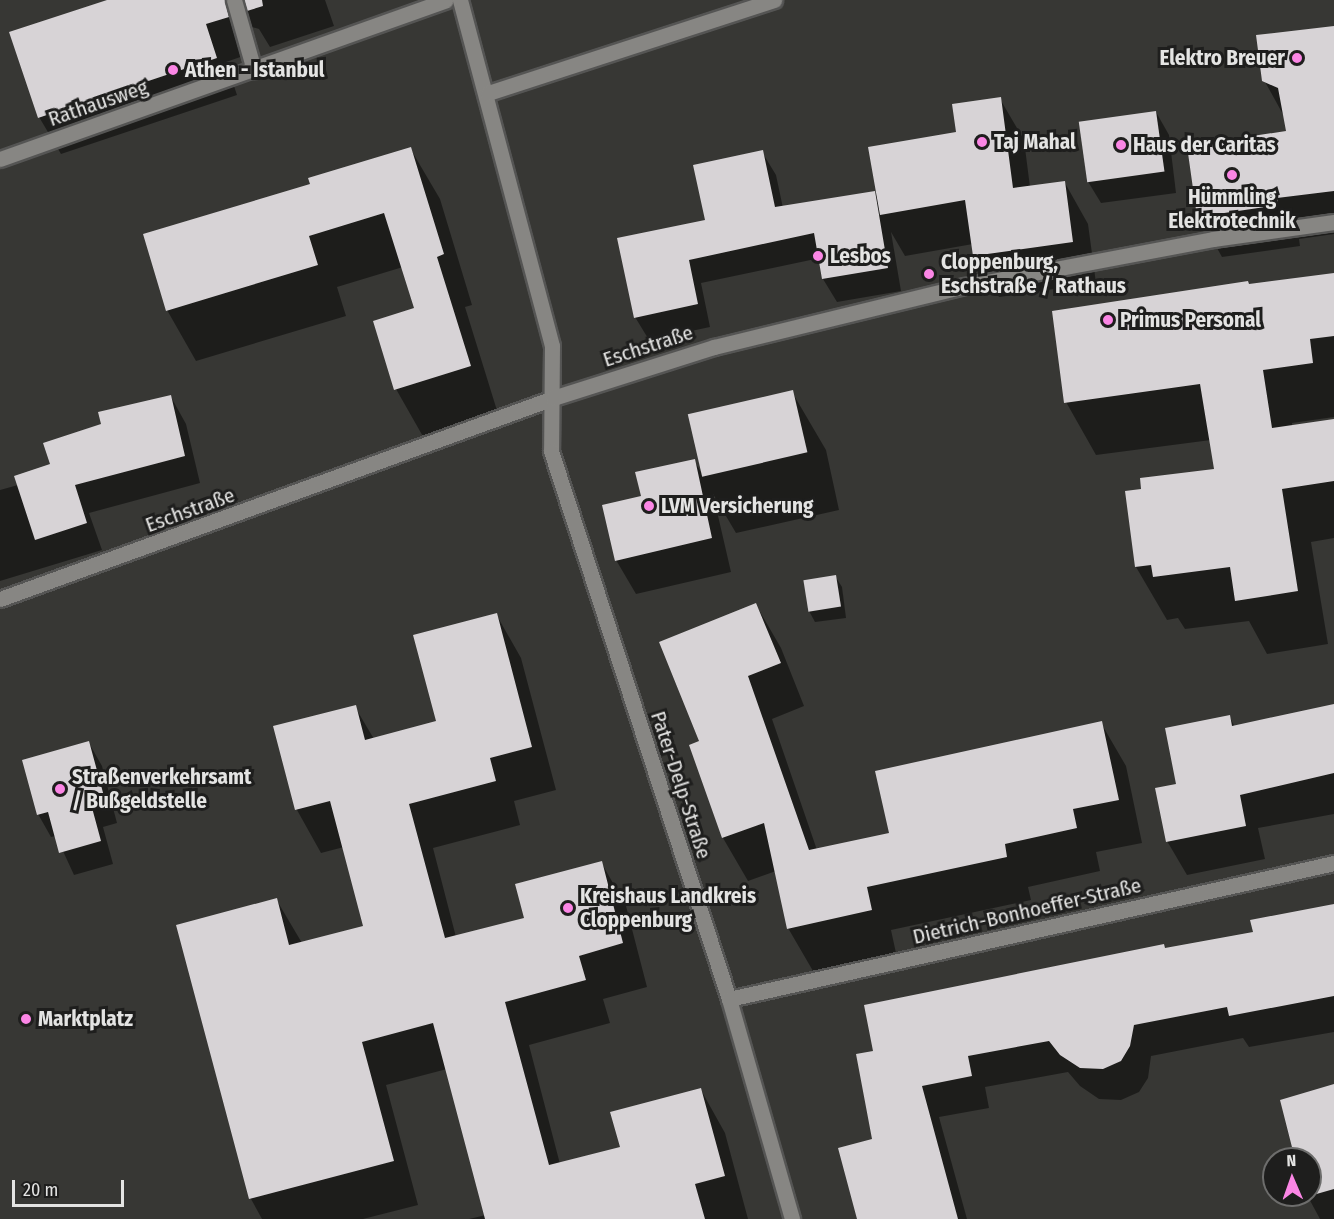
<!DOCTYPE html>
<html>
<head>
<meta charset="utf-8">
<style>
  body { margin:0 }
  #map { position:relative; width:1334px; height:1219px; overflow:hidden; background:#373734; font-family:"Fira Sans Condensed",sans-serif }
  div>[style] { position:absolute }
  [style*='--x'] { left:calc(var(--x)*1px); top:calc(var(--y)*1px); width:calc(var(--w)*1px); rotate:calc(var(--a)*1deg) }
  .shadow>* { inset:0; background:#0007 }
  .building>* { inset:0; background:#d7d3d6; transform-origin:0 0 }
  .roads { filter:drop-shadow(2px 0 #555554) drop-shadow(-2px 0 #555554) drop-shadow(0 2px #555554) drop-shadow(0 -2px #555554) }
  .minor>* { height:15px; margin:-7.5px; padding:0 7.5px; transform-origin:7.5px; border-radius:7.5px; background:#878683 }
  .dots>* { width:16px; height:16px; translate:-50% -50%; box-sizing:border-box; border:3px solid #1e1e1d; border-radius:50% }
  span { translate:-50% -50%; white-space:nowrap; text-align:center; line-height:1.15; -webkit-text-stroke:6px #1e1e1d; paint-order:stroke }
  .poi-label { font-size:21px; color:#e4e4e3; font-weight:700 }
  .right { translate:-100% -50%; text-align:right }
  .left { translate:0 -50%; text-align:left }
  .street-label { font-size:21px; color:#e4e4e3 }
  .north { position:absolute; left:1262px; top:1147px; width:60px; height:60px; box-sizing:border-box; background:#1e1e1d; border:2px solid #6d6d6c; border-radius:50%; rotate:358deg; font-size:16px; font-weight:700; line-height:24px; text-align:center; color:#e4e4e3 }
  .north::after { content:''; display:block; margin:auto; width:21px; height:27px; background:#fb86e5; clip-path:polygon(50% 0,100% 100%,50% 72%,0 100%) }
  .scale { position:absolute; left:12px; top:1180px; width:112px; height:27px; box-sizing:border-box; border:3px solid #e4e4e3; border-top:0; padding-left:8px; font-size:18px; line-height:21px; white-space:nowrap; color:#e4e4e3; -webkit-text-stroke:4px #1e1e1d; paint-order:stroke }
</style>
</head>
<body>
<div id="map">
  <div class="shadow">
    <div style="clip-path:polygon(112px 0,325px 0,334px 26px,270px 47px,259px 29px,252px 27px,245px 36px,249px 54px,226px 62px,237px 95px,61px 154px,39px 117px)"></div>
    <div style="clip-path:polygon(1334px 27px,1334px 234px,1299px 239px,1300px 246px,1222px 257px,1199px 216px,1288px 133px,1285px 118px,1264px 80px)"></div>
    <div style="clip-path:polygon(1000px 99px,1024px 140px,1030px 187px,1065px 183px,1088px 224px,1096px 283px,999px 297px,975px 256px,973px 244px,905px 256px,891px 232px,901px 291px,837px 302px,823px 279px,820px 258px,701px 283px,710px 327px,649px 340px,635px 317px,762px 152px,776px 175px,783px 208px,875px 192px,878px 198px)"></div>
    <div style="clip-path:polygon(1156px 112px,1169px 135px,1176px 193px,1101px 203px,1087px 180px)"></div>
    <div style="clip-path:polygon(410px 148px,440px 199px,472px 305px,465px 307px,499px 417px,425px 440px,396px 389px,375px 322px,416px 309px,403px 267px,337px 287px,346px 316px,196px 361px,167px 310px,312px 185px)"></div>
    <div style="clip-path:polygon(1334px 274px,1334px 417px,1292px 423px,1292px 426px,1334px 420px,1334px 538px,1311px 542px,1328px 644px,1267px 654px,1249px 621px,1185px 629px,1178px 618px,1167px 620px,1136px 567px,1143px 491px,1216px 470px,1211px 440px,1096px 455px,1066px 402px,1249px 286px)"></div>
    <div style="clip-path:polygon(792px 392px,826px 450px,839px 510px,736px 533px,713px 494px,731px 572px,636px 594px,616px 560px,642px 497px,694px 461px,703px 475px,689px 415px)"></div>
    <div style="clip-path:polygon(171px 397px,186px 424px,200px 483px,89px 513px,102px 550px,0 581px,0 490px,18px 485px,52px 465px,103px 425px)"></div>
    <div style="clip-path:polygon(835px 576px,842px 587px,846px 618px,815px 622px,809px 611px)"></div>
    <div style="clip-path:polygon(756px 605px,781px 648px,804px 706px,772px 719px,817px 850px,891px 834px,1101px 723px,1126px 766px,1142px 843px,1096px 852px,1100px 871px,1028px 887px,1031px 900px,891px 930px,896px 953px,813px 971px,788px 928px,776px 871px,748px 881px,723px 838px,691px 746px,701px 742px)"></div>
    <div style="clip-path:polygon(496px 614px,521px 658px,556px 790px,514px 801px,520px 825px,433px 848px,456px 937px,526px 919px,601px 862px,626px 906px,647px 987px,603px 999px,610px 1023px,529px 1045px,560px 1164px,621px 1148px,701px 1090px,725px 1133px,748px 1219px,469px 1219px,486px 1215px,447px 1069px,386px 1085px,418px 1205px,363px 1219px,262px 1219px,251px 1199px,178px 926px,276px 899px,302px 943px,365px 927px,344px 847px,321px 853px,297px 810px,275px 727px,355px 707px,374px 739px,438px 722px)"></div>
    <div style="clip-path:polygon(1334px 708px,1334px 814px,1258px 828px,1265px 859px,1187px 875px,1167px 841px,1178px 785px,1229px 716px,1235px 727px)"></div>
    <div style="clip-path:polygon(89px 743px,102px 766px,117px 823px,103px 827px,113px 864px,74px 875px,56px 836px,51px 837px,38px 814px)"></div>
    <div style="clip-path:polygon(1334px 904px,1334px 1032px,1249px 1047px,1243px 1038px,1151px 1056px,1148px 1078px,1139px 1092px,1121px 1100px,1099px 1099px,1080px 1086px,1068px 1072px,985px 1087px,989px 1108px,939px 1117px,967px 1219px,860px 1219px,874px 1140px,875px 1052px,1165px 950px,1254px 933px)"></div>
    <div style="clip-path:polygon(1334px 1085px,1334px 1219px,1320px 1219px,1307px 1195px,1310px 1195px,1310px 1159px,1297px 1159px)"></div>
  </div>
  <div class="building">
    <div style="clip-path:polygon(107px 0,225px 0,229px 17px,206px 24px,217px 58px,38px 118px,9px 32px)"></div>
    <div style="clip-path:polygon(244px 0,262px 0,263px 6px,247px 11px)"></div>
    <div style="clip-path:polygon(1334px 26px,1334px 191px,1277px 198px,1278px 205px,1197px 217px,1187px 146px,1286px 131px,1278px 88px,1262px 81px,1256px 35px)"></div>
    <div style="clip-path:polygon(1001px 97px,1013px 188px,1065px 181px,1073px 242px,973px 256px,965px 200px,880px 215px,868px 147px,956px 132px,952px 104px)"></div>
    <div style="left:1156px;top:111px;width:61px;height:78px;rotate:82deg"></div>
    <div style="clip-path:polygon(411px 147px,444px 254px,437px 257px,471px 366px,394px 390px,373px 321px,414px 308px,384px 213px,309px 236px,318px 265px,166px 311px,143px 234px,310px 184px,308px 178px)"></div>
    <div style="clip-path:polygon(763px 150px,775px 207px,875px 191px,888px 268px,822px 279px,814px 233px,689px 260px,698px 304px,634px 318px,617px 238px,705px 220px,693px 165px)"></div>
    <div style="clip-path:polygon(1334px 273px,1334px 336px,1310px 339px,1313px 363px,1263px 370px,1272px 428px,1334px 419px,1334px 481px,1282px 489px,1298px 591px,1235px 601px,1230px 567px,1153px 577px,1151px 565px,1135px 567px,1125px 491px,1141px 489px,1140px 478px,1214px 469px,1200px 384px,1064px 403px,1052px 311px,1248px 281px,1249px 284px)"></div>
    <div style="left:793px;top:390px;width:64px;height:108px;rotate:77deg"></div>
    <div style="clip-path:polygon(171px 395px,185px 456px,75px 485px,87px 523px,35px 540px,14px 476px,50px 464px,43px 443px,101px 424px,98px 412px)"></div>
    <div style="clip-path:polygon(695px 459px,712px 538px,615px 561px,602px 505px,641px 496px,635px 472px)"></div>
    <div style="left:836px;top:575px;width:32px;height:33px;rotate:81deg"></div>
    <div style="clip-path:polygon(756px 603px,781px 663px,748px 676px,809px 850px,889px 833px,875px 771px,1102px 721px,1119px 800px,1073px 809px,1077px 828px,1005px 844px,1007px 857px,867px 887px,872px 910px,787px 929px,764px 823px,722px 838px,689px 745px,699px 741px,659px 642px)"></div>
    <div style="clip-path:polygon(497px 613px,532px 747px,490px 758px,496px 781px,409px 804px,445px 938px,524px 918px,515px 884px,602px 861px,623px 943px,579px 956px,586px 980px,505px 1002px,549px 1165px,620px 1147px,610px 1112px,701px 1088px,725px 1176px,695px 1184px,705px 1219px,485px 1219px,433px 1023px,362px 1042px,394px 1161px,249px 1199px,176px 925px,277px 898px,289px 945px,363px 926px,330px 801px,295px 810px,273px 726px,356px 705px,365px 740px,436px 721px,413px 635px)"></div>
    <div style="clip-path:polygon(1334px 704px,1334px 773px,1240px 795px,1246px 826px,1166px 842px,1155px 788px,1176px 784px,1165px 728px,1230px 715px,1232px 726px)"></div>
    <div style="clip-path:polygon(89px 741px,105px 800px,91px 804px,101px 841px,59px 853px,48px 812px,37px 815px,22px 760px)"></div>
    <div style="clip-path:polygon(1334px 904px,1334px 996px,1229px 1016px,1227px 1007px,1134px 1025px,1130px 1046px,1121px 1061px,1103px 1069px,1080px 1068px,1060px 1055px,1049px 1041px,968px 1056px,972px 1076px,922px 1086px,958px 1219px,857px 1219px,838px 1148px,872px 1139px,856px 1054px,873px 1051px,864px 1005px,1164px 944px,1165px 948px,1253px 932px,1250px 920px)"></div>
    <div style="clip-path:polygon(1334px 1084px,1334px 1189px,1306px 1197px,1310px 1195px,1310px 1159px,1295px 1159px,1280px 1100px)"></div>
  </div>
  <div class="roads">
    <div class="minor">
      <div style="--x:234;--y:0;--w:73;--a:74.1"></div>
      <div style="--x:460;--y:0;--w:358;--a:75.1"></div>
      <div style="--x:552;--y:346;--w:105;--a:90.5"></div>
      <div style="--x:551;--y:451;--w:576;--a:72.01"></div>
      <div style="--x:729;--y:999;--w:229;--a:74"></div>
      <div style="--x:488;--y:93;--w:301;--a:-18"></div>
      <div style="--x:0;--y:159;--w:473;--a:-19.6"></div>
      <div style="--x:0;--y:599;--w:588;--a:-19.97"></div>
      <div style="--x:553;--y:398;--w:169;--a:-17.6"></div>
      <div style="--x:714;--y:347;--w:258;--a:-13.7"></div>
      <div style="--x:965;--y:286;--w:252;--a:-10.7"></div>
      <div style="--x:1213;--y:239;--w:122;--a:-8"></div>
      <div style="--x:729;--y:999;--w:620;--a:-12.67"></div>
    </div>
  </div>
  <div class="dots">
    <div style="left:1297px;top:58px;background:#fb86e5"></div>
    <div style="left:173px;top:70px;background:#fb86e5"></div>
    <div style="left:982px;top:142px;background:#fb86e5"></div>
    <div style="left:1121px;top:145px;background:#fb86e5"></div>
    <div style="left:1232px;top:175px;background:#fb86e5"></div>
    <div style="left:818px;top:256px;background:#fb86e5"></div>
    <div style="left:929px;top:274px;background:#fb86e5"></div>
    <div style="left:1108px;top:320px;background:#fb86e5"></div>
    <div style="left:649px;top:506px;background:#fb86e5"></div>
    <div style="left:60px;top:789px;background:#fb86e5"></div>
    <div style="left:568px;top:908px;background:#fb86e5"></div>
    <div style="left:26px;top:1019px;background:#fb86e5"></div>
  </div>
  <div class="poi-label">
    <span class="right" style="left:1285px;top:58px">Elektro Breuer</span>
    <span class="left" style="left:185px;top:70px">Athen - Istanbul</span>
    <span class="left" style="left:994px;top:142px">Taj Mahal</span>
    <span class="left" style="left:1133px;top:145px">Haus der Caritas</span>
    <span style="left:1232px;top:209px">Hümmling<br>Elektrotechnik</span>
    <span class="left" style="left:830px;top:256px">Lesbos</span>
    <span class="left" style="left:941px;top:274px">Cloppenburg,<br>Eschstraße / Rathaus</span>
    <span class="left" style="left:1120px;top:320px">Primus Personal</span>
    <span class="left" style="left:661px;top:506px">LVM Versicherung</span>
    <span class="left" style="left:72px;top:789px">Straßenverkehrsamt<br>/ Bußgeldstelle</span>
    <span class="left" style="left:580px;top:908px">Kreishaus Landkreis<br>Cloppenburg</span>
    <span class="left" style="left:38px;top:1019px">Marktplatz</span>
  </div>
  <div class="street-label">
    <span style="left:98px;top:103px;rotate:-19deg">Rathausweg</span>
    <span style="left:648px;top:346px;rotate:-18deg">Eschstraße</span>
    <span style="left:190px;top:510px;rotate:-20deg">Eschstraße</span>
    <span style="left:681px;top:785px;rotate:72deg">Pater-Delp-Straße</span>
    <span style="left:1027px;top:911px;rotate:-13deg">Dietrich-Bonhoeffer-Straße</span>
  </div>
  <div class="north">N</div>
  <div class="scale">20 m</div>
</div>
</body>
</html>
